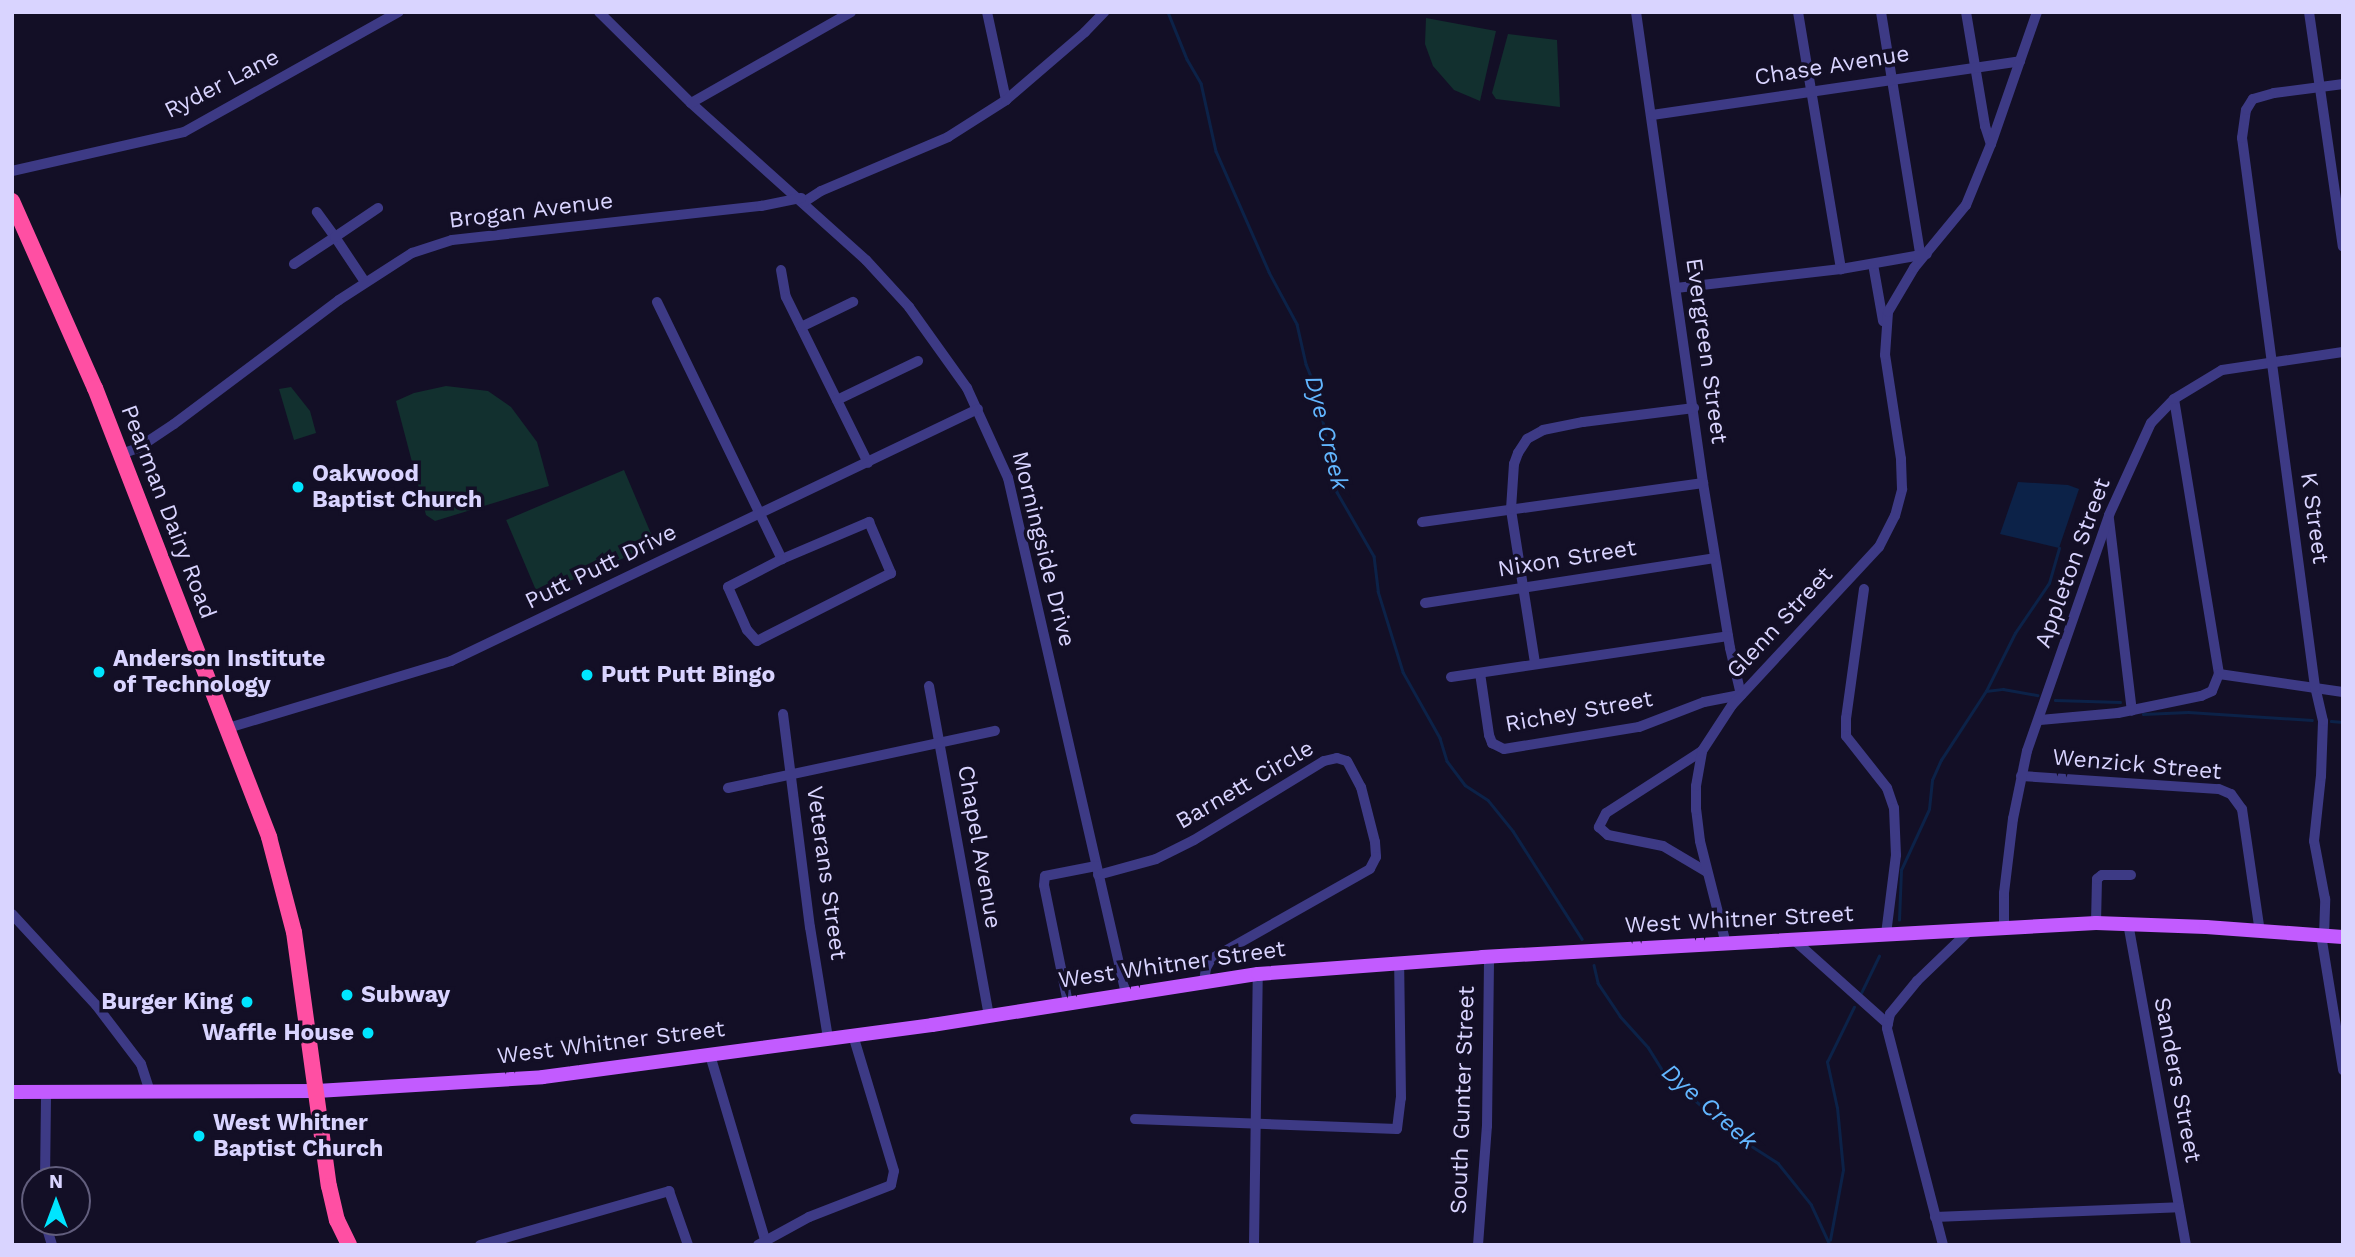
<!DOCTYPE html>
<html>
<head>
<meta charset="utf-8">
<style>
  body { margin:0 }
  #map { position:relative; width:2355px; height:1257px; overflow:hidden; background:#130f26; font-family:"Work Sans",sans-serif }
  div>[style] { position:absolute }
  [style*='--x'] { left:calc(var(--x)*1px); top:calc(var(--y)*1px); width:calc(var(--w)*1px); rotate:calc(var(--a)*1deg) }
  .green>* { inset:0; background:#12302f; transform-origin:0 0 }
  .water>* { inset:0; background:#0c2248 }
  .stream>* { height:2.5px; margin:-1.25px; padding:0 1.25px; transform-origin:1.25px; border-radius:1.25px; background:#0c2248 }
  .minor>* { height:10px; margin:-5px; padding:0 5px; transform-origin:5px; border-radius:5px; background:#3d3a85 }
  .major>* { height:14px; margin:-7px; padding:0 7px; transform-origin:7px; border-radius:7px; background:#c25bff }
  .highway>* { height:16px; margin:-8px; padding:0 8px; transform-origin:8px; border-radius:8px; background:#ff4fa3 }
  .dots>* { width:19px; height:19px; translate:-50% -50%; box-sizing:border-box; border:4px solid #130f26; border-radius:50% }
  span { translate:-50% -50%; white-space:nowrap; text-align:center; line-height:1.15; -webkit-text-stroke:7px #130f26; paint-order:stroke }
  .street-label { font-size:23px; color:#d9d4ff }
  .poi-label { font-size:23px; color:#d9d4ff; font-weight:700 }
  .left { translate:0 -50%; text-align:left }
  .right { translate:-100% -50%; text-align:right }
  .water-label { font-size:24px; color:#62b6ff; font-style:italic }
  .frame { position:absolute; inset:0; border:14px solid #d9d4ff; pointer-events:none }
  .north { position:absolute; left:21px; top:1166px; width:70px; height:70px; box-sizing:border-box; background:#130f26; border:2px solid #625e7d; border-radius:50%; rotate:0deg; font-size:19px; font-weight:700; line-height:28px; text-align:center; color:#d9d4ff }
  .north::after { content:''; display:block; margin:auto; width:24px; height:32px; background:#00e5ff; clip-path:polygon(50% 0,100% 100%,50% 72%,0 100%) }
</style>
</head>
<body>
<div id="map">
  <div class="green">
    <div style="clip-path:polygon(1426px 18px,1496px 31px,1480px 101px,1454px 90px,1433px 66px,1425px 44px)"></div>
    <div style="clip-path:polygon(1508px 34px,1557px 40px,1560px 107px,1496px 99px,1492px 93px)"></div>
    <div style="clip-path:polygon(446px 386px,488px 391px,511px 407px,537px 442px,549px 486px,435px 521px,426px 515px,396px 401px,414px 393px)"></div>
    <div style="clip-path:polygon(291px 387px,310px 411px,316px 433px,294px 440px,279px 389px)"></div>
    <div style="left:624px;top:470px;width:81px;height:128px;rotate:67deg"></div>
  </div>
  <div class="water">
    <div style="clip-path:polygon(2018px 482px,2068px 485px,2079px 489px,2059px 548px,2000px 534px)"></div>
  </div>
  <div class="stream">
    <div style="--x:1168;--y:12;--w:51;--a:68"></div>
    <div style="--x:1187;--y:59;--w:28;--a:60"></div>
    <div style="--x:1201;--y:83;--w:70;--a:77.6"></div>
    <div style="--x:1216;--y:151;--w:132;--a:66.3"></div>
    <div style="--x:1269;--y:272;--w:59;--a:61.7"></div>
    <div style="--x:1297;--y:324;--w:41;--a:77.3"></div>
    <div style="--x:1306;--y:364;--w:29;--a:68"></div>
    <div style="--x:1317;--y:391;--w:103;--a:78.8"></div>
    <div style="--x:1337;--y:492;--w:74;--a:60"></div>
    <div style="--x:1374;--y:556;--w:35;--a:83"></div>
    <div style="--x:1378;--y:591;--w:85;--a:72.8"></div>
    <div style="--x:1403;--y:672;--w:76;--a:60.7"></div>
    <div style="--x:1440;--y:738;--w:24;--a:73"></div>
    <div style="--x:1447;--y:761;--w:30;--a:53"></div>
    <div style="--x:1465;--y:785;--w:27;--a:33"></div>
    <div style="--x:1488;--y:800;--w:40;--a:51"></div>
    <div style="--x:1513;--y:831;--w:128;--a:57.4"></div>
    <div style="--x:1986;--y:691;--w:17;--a:-7"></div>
    <div style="--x:2003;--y:689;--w:35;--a:10"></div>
    <div style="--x:2055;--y:700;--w:65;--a:1.8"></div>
    <div style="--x:2143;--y:714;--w:45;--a:-2.5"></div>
    <div style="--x:2188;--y:712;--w:124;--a:3.7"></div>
    <div style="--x:2331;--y:721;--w:12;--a:5"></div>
    <div style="--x:1899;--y:920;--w:50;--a:-87.7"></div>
    <div style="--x:1901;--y:870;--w:67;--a:-65.3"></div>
    <div style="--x:1929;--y:809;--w:29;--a:-84"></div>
    <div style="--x:1932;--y:780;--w:22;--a:-66"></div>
    <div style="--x:1941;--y:760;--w:82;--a:-56.9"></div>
    <div style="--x:1986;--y:691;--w:65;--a:-63.4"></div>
    <div style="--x:2015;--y:633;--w:60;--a:-55.8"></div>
    <div style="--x:2049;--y:583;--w:36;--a:-74"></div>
    <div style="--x:1594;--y:965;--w:18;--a:77"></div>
    <div style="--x:1598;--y:983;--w:40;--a:56"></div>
    <div style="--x:1620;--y:1016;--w:42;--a:47.9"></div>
    <div style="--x:1648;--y:1047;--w:32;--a:58"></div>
    <div style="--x:1665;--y:1074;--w:94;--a:41.1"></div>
    <div style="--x:1736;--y:1136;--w:50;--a:32.7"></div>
    <div style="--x:1778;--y:1163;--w:53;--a:51.2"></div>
    <div style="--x:1811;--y:1204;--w:45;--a:65.1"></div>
    <div style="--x:1861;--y:993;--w:41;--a:-64.1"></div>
    <div style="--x:1830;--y:1240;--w:71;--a:-79.5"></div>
    <div style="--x:1843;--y:1170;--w:62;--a:-95.5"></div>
    <div style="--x:1837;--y:1108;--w:47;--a:-102.3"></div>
    <div style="--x:1827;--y:1062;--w:61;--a:-63.9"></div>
  </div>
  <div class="minor">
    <div style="--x:599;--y:12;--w:129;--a:44.7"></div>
    <div style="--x:691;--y:103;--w:235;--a:41.9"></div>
    <div style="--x:866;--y:260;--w:64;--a:47.5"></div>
    <div style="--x:909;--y:307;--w:100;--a:54.4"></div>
    <div style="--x:967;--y:388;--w:99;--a:65.5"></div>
    <div style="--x:1008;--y:478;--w:529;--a:77.12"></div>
    <div style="--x:987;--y:12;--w:90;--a:77.8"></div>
    <div style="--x:1636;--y:12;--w:476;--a:81.9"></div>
    <div style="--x:1703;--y:483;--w:167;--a:80.7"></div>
    <div style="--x:1730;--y:648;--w:48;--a:76.8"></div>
    <div style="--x:1798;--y:12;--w:261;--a:80.5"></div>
    <div style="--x:1881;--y:12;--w:245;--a:80.8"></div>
    <div style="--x:1966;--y:12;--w:116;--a:80.5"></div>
    <div style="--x:1985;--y:126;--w:19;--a:72"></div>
    <div style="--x:2309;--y:12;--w:237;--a:81.8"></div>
    <div style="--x:691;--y:103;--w:184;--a:-29.6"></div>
    <div style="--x:1652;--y:115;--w:372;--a:-8.3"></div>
    <div style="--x:12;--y:171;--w:176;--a:-12.8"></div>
    <div style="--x:184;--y:132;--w:246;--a:-29.2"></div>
    <div style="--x:804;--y:202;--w:20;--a:-33"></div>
    <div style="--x:821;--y:191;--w:138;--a:-23"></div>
    <div style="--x:948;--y:137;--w:69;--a:-32.5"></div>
    <div style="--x:1006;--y:100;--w:104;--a:-40.7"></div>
    <div style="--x:1085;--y:32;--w:28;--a:-46"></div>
    <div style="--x:294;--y:264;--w:49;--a:-33.4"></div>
    <div style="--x:335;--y:237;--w:31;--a:-126"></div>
    <div style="--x:1873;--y:264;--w:58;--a:80"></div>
    <div style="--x:781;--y:270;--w:27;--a:80"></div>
    <div style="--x:786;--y:297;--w:185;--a:63.7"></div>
    <div style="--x:365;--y:282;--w:54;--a:-123.7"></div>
    <div style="--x:335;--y:237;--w:52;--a:-34"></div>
    <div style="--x:1676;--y:288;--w:166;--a:-6.6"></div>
    <div style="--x:1841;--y:269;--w:87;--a:-9.9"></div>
    <div style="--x:657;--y:302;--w:286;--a:64.1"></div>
    <div style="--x:782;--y:559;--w:95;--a:-23"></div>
    <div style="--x:869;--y:522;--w:56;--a:66.7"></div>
    <div style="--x:891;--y:573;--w:150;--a:153.1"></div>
    <div style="--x:757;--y:641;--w:15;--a:-132"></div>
    <div style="--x:747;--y:630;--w:47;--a:-113.8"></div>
    <div style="--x:728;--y:587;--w:61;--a:-27.4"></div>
    <div style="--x:801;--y:327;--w:58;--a:-25.7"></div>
    <div style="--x:2174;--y:399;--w:279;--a:80.7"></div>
    <div style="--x:837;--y:400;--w:90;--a:-25.7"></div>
    <div style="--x:121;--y:454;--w:18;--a:-19"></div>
    <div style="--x:138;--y:448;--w:43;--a:-33.7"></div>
    <div style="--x:174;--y:424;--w:206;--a:-36.9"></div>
    <div style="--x:339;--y:300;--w:87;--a:-32.8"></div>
    <div style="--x:412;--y:253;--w:42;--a:-18"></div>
    <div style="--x:452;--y:240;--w:311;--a:-6.3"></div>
    <div style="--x:761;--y:206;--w:41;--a:-11.3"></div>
    <div style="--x:2109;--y:519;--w:193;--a:83.2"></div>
    <div style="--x:1422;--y:522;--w:284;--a:-7.9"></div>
    <div style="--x:1864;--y:589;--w:130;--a:97.9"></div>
    <div style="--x:1846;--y:718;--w:18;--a:90"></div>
    <div style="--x:1846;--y:736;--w:66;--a:51.7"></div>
    <div style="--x:1887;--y:788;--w:21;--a:71"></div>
    <div style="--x:1894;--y:808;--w:47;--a:87.6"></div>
    <div style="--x:1896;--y:855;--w:80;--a:97.2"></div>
    <div style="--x:1425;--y:603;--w:293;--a:-8.8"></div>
    <div style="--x:1535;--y:663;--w:156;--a:-98.9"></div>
    <div style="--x:1511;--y:509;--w:45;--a:-86.2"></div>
    <div style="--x:1514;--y:464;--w:12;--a:-70"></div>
    <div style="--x:1518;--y:453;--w:17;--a:-57"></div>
    <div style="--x:1527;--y:439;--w:18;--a:-29"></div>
    <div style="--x:1543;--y:430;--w:41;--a:-11.3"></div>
    <div style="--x:1583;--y:422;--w:112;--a:-7.2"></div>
    <div style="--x:1480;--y:673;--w:63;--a:81.7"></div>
    <div style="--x:1489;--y:735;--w:9;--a:69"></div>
    <div style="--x:1492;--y:743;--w:13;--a:27"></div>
    <div style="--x:1504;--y:749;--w:137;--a:-9.3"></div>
    <div style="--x:1639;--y:727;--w:70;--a:-21"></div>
    <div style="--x:1704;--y:702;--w:38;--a:-11"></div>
    <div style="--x:1451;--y:677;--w:280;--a:-8.4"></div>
    <div style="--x:929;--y:686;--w:334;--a:79.7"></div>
    <div style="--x:783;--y:714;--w:215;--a:82.8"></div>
    <div style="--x:810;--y:927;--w:112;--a:80.8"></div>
    <div style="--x:2040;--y:720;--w:78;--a:-5.1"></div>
    <div style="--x:2118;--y:713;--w:85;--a:-11.6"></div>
    <div style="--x:2201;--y:696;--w:12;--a:-24"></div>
    <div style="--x:2212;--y:691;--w:18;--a:-68"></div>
    <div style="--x:2219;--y:674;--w:125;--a:8.3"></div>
    <div style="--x:228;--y:728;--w:233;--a:-16.7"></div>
    <div style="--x:451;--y:661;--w:584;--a:-25.56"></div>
    <div style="--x:1702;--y:751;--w:114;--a:147.1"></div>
    <div style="--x:1606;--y:813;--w:16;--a:117"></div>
    <div style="--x:1599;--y:827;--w:12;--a:42"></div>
    <div style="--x:1608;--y:835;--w:56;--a:11.3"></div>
    <div style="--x:1663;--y:846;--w:51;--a:30.6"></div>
    <div style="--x:2021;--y:776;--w:198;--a:3.8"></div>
    <div style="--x:2219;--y:789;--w:13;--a:23"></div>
    <div style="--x:2231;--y:794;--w:19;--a:54"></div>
    <div style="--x:2242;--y:809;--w:124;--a:81.7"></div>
    <div style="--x:728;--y:788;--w:273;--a:-12.1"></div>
    <div style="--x:1098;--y:875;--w:60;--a:-15.4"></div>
    <div style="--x:1156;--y:859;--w:42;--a:-26.6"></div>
    <div style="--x:1194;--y:840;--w:152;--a:-31.3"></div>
    <div style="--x:1324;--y:761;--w:13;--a:-13"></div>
    <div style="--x:1337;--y:758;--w:10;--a:17"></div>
    <div style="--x:1347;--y:761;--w:30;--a:62"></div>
    <div style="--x:1361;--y:787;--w:57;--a:75.7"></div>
    <div style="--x:1375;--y:842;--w:15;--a:86"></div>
    <div style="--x:1376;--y:857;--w:13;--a:117"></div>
    <div style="--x:1370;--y:869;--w:183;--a:150.5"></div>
    <div style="--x:1211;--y:959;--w:10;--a:119"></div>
    <div style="--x:1206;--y:968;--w:14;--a:98"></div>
    <div style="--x:12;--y:914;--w:124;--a:47.3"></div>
    <div style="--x:96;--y:1005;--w:74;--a:52.7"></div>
    <div style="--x:141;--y:1064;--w:29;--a:72"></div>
    <div style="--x:2096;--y:923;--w:44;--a:-88.7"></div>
    <div style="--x:2097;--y:879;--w:6;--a:-39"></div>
    <div style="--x:2102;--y:875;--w:29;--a:0"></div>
    <div style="--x:2128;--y:923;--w:327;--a:79.8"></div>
    <div style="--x:2004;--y:927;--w:34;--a:-90"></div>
    <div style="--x:2004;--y:893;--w:75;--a:-83.1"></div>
    <div style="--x:2013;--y:819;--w:69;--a:-78.4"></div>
    <div style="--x:2027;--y:751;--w:250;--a:-70.8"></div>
    <div style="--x:2109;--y:515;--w:101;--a:-65.5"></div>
    <div style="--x:2151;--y:423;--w:33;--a:-46"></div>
    <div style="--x:2174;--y:399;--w:56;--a:-31.1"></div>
    <div style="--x:2222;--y:370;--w:122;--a:-8.5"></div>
    <div style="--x:2321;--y:935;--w:137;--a:80.7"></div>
    <div style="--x:2324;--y:936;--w:37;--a:-88"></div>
    <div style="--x:2325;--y:899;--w:59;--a:-100.7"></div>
    <div style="--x:2314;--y:841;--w:65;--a:-83.9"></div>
    <div style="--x:2321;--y:776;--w:55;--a:-87.9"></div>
    <div style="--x:2323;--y:721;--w:35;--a:-103"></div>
    <div style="--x:2315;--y:687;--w:554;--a:-97.57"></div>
    <div style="--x:2242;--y:138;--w:28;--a:-82"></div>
    <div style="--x:2246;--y:110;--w:13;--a:-58"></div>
    <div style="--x:2253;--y:99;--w:22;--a:-16"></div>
    <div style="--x:2274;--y:93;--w:70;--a:-7.4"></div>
    <div style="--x:1794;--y:940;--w:126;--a:41.8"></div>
    <div style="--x:1726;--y:944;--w:106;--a:-104.2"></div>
    <div style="--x:1700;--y:841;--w:31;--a:-97"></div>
    <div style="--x:1696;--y:810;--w:24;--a:-90"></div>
    <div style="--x:1696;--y:786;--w:36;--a:-80"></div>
    <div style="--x:1702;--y:751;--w:55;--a:-56.9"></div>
    <div style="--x:1732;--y:705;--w:216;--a:-47.1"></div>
    <div style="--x:1879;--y:547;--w:35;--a:-63"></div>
    <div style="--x:1895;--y:516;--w:28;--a:-75"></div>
    <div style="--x:1902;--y:489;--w:30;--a:-92"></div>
    <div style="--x:1901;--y:459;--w:105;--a:-98.7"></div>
    <div style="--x:1885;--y:355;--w:43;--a:-86"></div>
    <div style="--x:1888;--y:312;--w:51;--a:-59.4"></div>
    <div style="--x:1914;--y:268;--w:82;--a:-50.5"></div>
    <div style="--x:1966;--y:205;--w:66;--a:-67.7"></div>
    <div style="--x:1991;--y:144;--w:140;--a:-70.8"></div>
    <div style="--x:1068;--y:1003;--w:120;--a:-101.5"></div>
    <div style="--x:1044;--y:885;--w:9;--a:-84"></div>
    <div style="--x:1045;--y:876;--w:52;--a:-11.1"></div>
    <div style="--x:710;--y:1055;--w:193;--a:73.4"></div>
    <div style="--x:1135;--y:1119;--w:262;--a:2.2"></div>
    <div style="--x:1397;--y:1129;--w:31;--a:-83"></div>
    <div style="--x:1401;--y:1098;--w:135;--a:-90.8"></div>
    <div style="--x:45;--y:1180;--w:88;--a:-89.3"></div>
    <div style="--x:1935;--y:1217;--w:244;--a:-2.3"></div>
    <div style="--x:45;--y:1222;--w:24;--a:73"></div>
    <div style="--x:480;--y:1245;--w:197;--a:-15.9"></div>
    <div style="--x:669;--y:1191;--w:57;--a:70.6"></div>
    <div style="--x:758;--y:1245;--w:58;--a:-28.8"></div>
    <div style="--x:809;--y:1217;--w:88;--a:-21.3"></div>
    <div style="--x:891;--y:1185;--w:14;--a:-78"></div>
    <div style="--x:894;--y:1171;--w:142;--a:-106.8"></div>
    <div style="--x:1254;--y:1245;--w:271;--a:-89.2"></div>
    <div style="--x:1478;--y:1245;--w:119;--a:-85.7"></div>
    <div style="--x:1487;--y:1126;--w:170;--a:-89.3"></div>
    <div style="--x:1943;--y:1245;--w:224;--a:-104.5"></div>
    <div style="--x:1887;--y:1028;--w:14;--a:-78"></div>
    <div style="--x:1890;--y:1014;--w:43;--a:-50.7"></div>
    <div style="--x:1917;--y:981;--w:76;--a:-43.9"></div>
  </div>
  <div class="major">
    <div style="--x:12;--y:1092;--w:305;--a:-0.2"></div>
    <div style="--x:317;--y:1091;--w:226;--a:-3.5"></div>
    <div style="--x:543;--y:1077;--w:392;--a:-7.6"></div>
    <div style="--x:932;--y:1025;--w:330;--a:-8.9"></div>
    <div style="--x:1258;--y:974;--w:225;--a:-4.3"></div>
    <div style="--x:1482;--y:957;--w:615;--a:-3.17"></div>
    <div style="--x:2096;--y:923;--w:110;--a:2.1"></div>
    <div style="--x:2206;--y:927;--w:137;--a:4.2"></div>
  </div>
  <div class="highway">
    <div style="--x:12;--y:201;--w:205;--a:66.1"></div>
    <div style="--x:95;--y:388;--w:482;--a:68.8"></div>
    <div style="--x:269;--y:837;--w:98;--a:75.3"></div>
    <div style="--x:294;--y:932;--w:256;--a:82.2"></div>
    <div style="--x:329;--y:1186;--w:35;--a:77"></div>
    <div style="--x:337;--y:1220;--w:28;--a:64"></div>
  </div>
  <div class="dots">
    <div style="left:298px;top:487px;background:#00e5ff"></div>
    <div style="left:99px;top:672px;background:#00e5ff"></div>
    <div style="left:587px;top:675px;background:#00e5ff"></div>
    <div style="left:347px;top:995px;background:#00e5ff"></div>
    <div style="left:247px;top:1002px;background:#00e5ff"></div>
    <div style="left:368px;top:1033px;background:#00e5ff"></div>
    <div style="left:199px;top:1136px;background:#00e5ff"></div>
  </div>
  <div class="street-label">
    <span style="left:1832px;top:66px;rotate:-9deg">Chase Avenue</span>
    <span style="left:222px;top:84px;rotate:-27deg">Ryder Lane</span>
    <span style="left:531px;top:211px;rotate:-7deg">Brogan Avenue</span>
    <span style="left:1706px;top:351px;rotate:82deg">Evergreen Street</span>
    <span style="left:168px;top:512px;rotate:69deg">Pearman Dairy Road</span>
    <span style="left:2314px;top:518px;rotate:82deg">K Street</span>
    <span style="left:1043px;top:549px;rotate:76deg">Morningside Drive</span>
    <span style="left:1567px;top:559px;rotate:-9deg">Nixon Street</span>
    <span style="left:2073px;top:563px;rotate:-70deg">Appleton Street</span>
    <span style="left:601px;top:567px;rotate:-26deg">Putt Putt Drive</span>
    <span style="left:1780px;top:623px;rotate:-47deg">Glenn Street</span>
    <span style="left:1579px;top:712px;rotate:-10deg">Richey Street</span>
    <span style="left:2137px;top:765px;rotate:5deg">Wenzick Street</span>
    <span style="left:1245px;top:785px;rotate:-30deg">Barnett Circle</span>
    <span style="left:979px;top:847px;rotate:80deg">Chapel Avenue</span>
    <span style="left:826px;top:873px;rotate:82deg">Veterans Street</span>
    <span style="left:1739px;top:920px;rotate:-3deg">West Whitner Street</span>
    <span style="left:1172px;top:965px;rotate:-8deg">West Whitner Street</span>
    <span style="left:611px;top:1043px;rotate:-7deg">West Whitner Street</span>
    <span style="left:2177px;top:1080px;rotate:79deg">Sanders Street</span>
    <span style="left:1463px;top:1100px;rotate:-88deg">South Gunter Street</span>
  </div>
  <div class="poi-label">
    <span class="left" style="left:312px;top:487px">Oakwood<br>Baptist Church</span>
    <span class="left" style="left:113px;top:672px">Anderson Institute<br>of Technology</span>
    <span class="left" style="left:601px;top:675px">Putt Putt Bingo</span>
    <span class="left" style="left:361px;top:995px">Subway</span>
    <span class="right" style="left:233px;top:1002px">Burger King</span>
    <span class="right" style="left:354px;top:1033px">Waffle House</span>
    <span class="left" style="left:213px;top:1136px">West Whitner<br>Baptist Church</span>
  </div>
  <div class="water-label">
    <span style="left:1326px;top:433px;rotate:76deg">Dye Creek</span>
    <span style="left:1709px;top:1107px;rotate:41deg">Dye Creek</span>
  </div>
  <div class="frame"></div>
  <div class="north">N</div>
</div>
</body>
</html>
